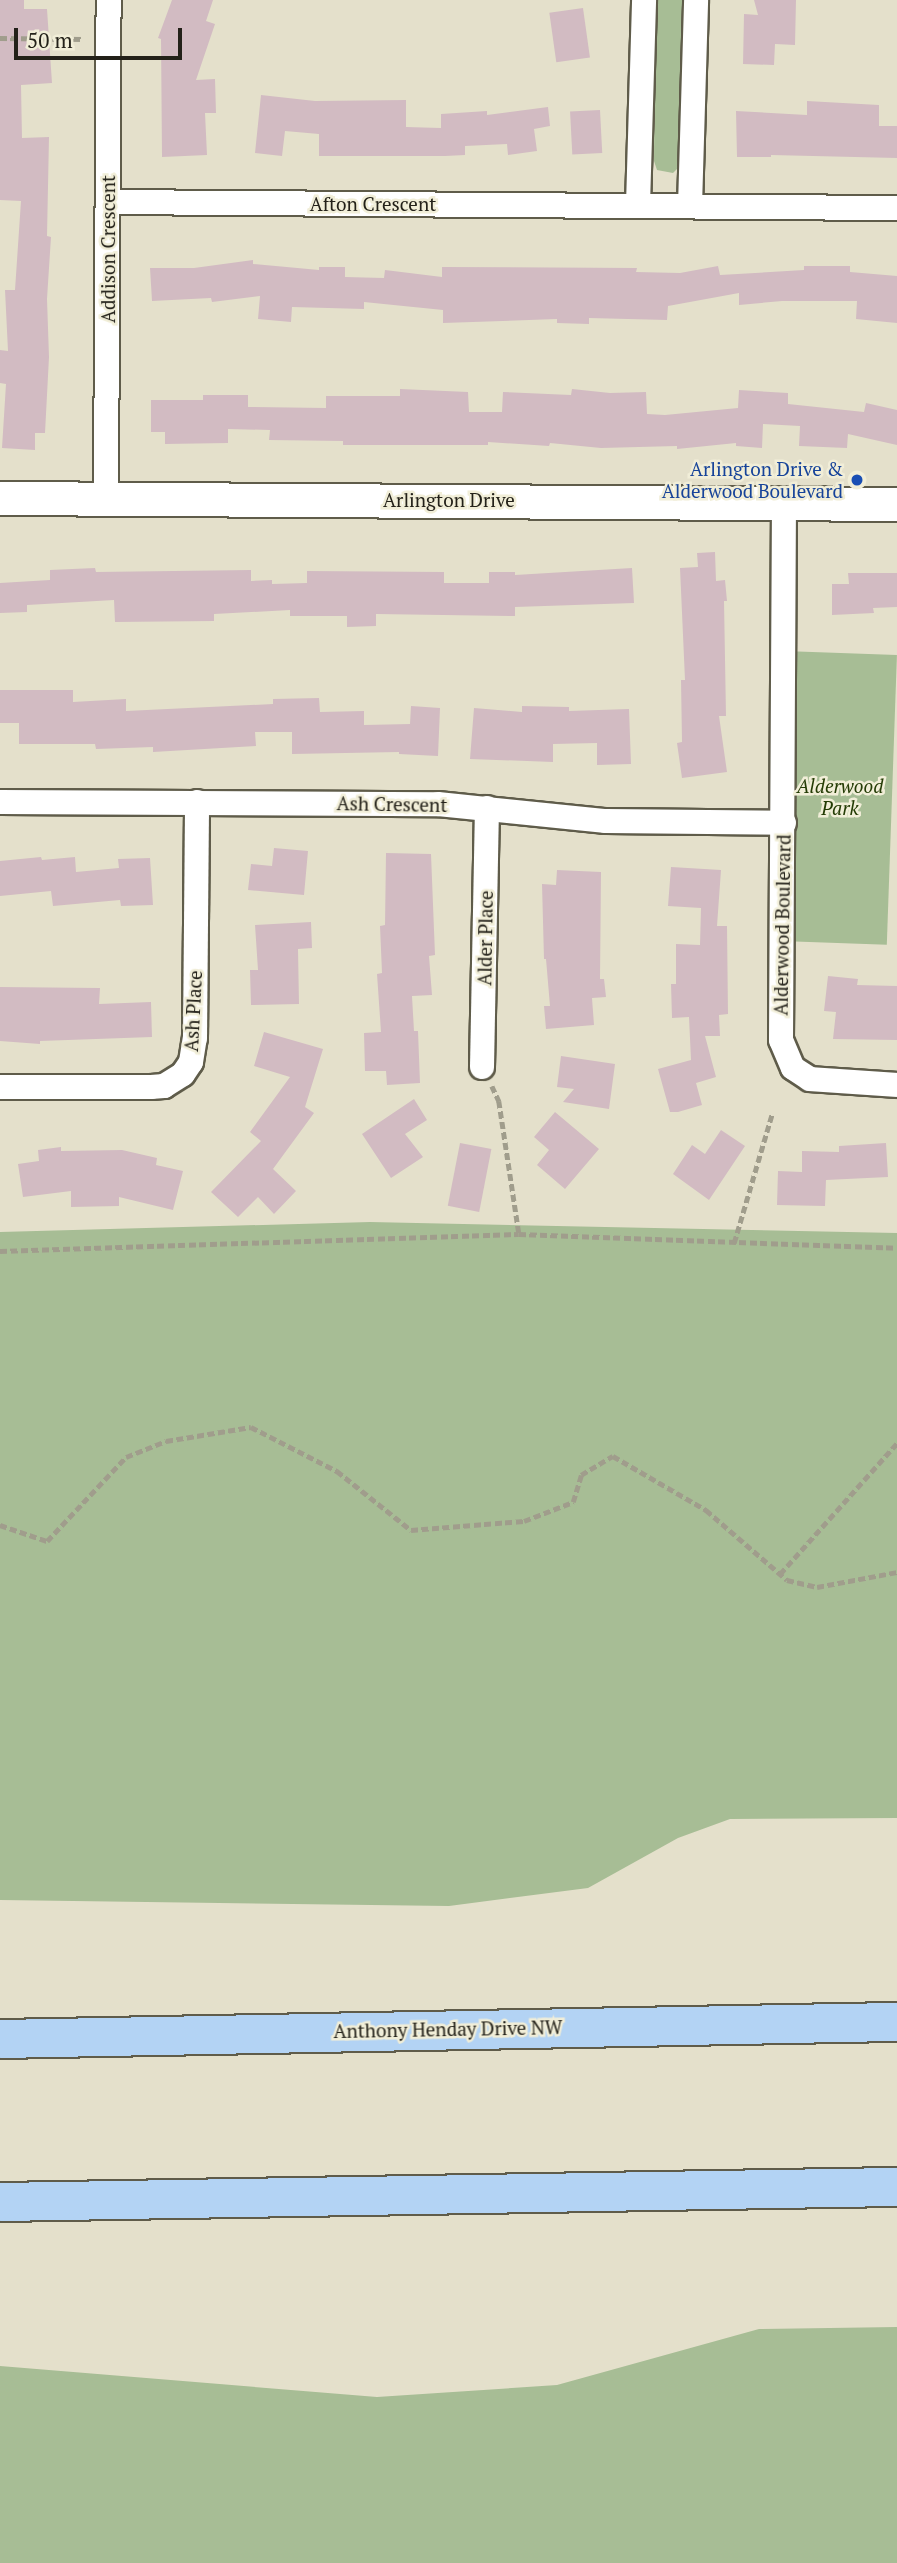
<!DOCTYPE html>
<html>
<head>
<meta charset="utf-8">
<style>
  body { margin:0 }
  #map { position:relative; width:897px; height:2563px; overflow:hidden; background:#e4e0cb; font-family:"PT Serif",serif }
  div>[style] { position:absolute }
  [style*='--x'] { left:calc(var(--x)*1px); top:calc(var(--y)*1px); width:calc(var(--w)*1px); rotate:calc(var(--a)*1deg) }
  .green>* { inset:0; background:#a7bd95; transform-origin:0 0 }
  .building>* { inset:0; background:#d2bbc2; transform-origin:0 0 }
  .path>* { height:4.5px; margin-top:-2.25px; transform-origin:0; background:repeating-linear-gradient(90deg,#a09d8c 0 7px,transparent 0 10.5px) }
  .roads { filter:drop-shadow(2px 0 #5f5c4a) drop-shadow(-2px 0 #5f5c4a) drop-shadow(0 2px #5f5c4a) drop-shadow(0 -2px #5f5c4a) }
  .street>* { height:24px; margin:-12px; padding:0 12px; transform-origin:12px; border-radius:12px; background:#fff }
  .secondary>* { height:33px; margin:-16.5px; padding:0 16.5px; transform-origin:16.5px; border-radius:16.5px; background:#fff }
  .highway>* { height:38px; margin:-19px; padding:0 19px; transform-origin:19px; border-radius:19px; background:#b3d3f4 }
  .dots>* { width:19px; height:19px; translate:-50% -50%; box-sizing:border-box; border:4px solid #f1eed8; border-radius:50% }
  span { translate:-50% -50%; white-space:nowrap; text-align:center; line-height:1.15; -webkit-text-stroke:5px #f1eed8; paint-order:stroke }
  .street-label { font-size:19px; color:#232119 }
  .transit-label { font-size:19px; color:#164399 }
  .right { translate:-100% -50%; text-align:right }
  .park-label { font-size:19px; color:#243c05; font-style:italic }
  .scale { position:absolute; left:14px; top:28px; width:168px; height:32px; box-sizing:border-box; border:4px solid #232119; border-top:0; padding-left:9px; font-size:21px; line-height:24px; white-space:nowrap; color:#232119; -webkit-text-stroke:5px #f1eed8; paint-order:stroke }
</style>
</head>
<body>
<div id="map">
  <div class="green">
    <div style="clip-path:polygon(655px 0,683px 0,682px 154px,680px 166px,673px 173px,657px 170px,654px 161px)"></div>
    <div style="left:784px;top:651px;width:113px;height:290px;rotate:2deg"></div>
    <div style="clip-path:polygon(370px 1222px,897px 1233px,897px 1818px,730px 1819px,678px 1838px,588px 1888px,449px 1906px,0 1900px,0 1232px)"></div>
    <div style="clip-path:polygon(897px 2327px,897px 2563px,0 2563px,0 2366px,377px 2397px,557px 2385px,759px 2329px)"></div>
  </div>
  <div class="building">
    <div style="clip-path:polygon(0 0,24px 0,24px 9px,47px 9px,52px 83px,21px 85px,22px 138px,49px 137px,47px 236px,51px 237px,47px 299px,49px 357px,45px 433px,35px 433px,35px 450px,2px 448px,6px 384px,0 383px,0 350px,8px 351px,5px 290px,15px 290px,21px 201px,0 200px)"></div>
    <div style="clip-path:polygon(172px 0,213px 0,206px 21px,215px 24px,196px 80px,215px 79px,216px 113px,205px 113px,207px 155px,162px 157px,161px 39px,158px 38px)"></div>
    <div style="clip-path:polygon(754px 0,796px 0,795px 45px,775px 44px,774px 65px,743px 64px,744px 14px,758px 15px)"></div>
    <div style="left:583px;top:8px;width:50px;height:34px;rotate:82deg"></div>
    <div style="clip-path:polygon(261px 95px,315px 101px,406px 100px,406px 127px,441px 128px,441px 114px,487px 111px,487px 115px,548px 107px,550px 126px,534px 129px,537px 151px,508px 155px,507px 144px,465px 146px,465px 155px,445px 156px,319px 156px,319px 134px,285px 131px,282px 156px,255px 153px)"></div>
    <div style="clip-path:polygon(807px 101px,879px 105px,879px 126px,897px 126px,897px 158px,771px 155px,771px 157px,737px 157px,736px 111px,807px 115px)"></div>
    <div style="left:600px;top:110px;width:43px;height:30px;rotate:87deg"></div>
    <div style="clip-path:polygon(253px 260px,253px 264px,319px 270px,319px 267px,345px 267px,345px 277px,384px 278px,385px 270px,442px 277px,442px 267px,637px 268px,636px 272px,680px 273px,718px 266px,720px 275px,804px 270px,804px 266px,850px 266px,850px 272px,897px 276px,897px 323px,856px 319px,857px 301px,782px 301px,739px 305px,739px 293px,668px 306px,667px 320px,589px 318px,589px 324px,557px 323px,557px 319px,443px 323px,443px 310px,364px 302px,364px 309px,292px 307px,291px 322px,258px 319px,260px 296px,212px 302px,211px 298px,152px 301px,150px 268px,194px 268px)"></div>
    <div style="clip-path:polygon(400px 389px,468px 392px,469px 412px,502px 412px,503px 392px,571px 395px,572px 389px,610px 393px,646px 392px,647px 414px,665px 415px,738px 408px,739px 390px,788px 393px,788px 404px,864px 412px,866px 403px,897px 410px,897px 445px,848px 434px,847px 448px,799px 446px,800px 426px,763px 424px,762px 448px,736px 446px,736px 443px,677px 449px,677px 446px,601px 448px,550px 443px,549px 446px,488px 442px,488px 445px,343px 445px,343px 441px,269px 440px,270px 430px,228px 429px,228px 443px,165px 444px,165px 432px,151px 432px,151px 400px,203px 400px,203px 395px,248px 395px,248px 407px,326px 408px,326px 396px,400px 396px)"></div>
    <div style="clip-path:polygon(715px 552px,716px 581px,725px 580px,727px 601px,724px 601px,726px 716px,719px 716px,727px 772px,682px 778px,677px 743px,682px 742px,681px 680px,685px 680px,680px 568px,698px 567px,697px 553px)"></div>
    <div style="clip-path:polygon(95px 568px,96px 572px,251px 570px,251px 581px,272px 580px,272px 584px,307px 583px,307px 571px,444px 572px,444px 583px,489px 583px,489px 572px,515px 572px,515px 575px,632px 568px,634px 603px,515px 607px,515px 616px,376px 614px,376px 626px,347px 627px,347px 616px,290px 616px,290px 610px,214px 614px,214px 621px,115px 622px,114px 600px,27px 605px,27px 612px,0 613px,0 583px,50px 580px,50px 570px)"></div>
    <div style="clip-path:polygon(848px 573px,897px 573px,897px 607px,873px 608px,874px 613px,832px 615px,832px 584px,849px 584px)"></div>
    <div style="clip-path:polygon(0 690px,73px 690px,73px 702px,126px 699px,126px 711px,273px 704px,273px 699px,319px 698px,320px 712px,364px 711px,364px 725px,410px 724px,411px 706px,440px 708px,438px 756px,399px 754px,399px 752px,292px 754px,292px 732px,255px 732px,256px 746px,153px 752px,153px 747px,96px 749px,95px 744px,19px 744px,19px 723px,0 723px)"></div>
    <div style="clip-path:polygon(522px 706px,569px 707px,569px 711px,629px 709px,631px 764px,597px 765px,597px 743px,553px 744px,553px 762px,470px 759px,474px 708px,522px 712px)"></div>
    <div style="clip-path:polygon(274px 848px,308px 851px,304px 895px,248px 890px,251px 864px,272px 866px)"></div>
    <div style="clip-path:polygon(386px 853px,431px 854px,435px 955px,429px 956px,432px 995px,412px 996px,414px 1031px,418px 1031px,420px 1083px,387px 1085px,386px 1071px,365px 1071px,364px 1033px,381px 1032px,377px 974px,382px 973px,380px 926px,385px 925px)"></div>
    <div style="clip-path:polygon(41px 857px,42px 860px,75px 857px,76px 872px,119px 868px,118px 859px,150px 858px,153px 905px,121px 906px,120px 900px,53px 906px,51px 891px,0 896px,0 861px)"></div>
    <div style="clip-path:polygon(671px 867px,721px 870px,717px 926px,727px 926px,728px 1014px,719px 1015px,720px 1036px,705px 1036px,716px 1077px,696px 1083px,702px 1105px,678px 1112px,670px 1112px,658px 1069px,691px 1060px,689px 1017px,672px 1018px,671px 984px,676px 984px,676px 944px,700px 945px,701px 908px,668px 906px)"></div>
    <div style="clip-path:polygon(557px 870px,601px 872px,600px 979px,604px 979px,606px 997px,592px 998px,594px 1025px,546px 1029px,544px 1006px,550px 1006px,546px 959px,544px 959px,542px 884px,556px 885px)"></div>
    <div style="clip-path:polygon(311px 922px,312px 948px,298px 949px,299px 1004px,251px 1005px,250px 970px,258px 970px,255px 925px)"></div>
    <div style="clip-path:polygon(828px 976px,858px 979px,857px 985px,897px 986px,897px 1040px,833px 1039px,836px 1012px,824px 1011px)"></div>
    <div style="clip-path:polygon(0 987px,100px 988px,99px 1004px,151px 1002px,152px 1037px,40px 1041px,40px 1044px,0 1041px)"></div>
    <div style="clip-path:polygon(264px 1032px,323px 1049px,305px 1107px,314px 1113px,273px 1169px,296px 1191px,274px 1214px,258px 1197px,238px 1217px,211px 1192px,261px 1141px,250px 1132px,290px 1077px,254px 1066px)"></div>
    <div style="clip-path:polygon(561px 1056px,615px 1064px,609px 1109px,563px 1102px,574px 1089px,557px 1087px)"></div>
    <div style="clip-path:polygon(414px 1099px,427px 1120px,405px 1134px,423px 1157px,391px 1178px,362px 1134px)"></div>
    <div style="clip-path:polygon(555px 1112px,599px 1149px,565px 1189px,537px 1165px,549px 1150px,534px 1137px)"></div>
    <div style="clip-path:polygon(721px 1130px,745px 1146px,709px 1200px,673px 1174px,692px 1145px,705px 1154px)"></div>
    <div style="left:460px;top:1143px;width:32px;height:64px;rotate:11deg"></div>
    <div style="clip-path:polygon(886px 1143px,888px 1177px,826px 1180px,825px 1206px,777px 1205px,778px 1171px,802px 1172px,802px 1151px,839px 1152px,839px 1146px)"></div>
    <div style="clip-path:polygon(61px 1147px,61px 1151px,122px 1150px,157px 1158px,156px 1165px,183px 1171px,173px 1210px,119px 1197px,119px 1206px,71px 1207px,71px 1191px,23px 1197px,18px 1164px,39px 1161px,38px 1150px)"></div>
  </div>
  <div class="path">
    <div style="--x:0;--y:38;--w:83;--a:0.7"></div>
    <div style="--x:492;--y:1086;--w:17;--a:65"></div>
    <div style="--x:499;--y:1101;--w:134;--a:81.4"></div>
    <div style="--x:734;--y:1243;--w:134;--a:-73.6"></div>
    <div style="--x:0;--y:1251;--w:519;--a:-1.88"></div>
    <div style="--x:519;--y:1234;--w:378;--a:2.1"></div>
    <div style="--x:0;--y:1525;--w:50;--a:18.8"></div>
    <div style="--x:47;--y:1541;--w:115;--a:-46.8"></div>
    <div style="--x:126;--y:1457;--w:43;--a:-21.8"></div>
    <div style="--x:166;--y:1441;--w:86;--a:-9.4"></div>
    <div style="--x:251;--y:1427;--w:97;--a:27.1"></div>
    <div style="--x:337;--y:1471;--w:95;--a:38.6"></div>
    <div style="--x:411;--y:1530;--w:113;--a:-4.6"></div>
    <div style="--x:524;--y:1521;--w:53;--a:-21.2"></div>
    <div style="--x:573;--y:1502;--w:28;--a:-73"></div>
    <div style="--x:581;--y:1475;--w:37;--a:-31"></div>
    <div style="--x:613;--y:1456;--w:108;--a:30.1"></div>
    <div style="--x:706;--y:1510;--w:107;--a:40.8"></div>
    <div style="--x:787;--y:1580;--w:31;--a:13"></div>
    <div style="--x:817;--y:1587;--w:81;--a:-10.6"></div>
    <div style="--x:780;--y:1574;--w:176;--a:-48.2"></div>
  </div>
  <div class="roads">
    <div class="street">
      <div style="--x:109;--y:202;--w:788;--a:0.44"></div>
      <div style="--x:638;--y:205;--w:205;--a:-88.3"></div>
      <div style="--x:690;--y:206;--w:206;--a:-88.3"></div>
      <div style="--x:106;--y:498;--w:498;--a:-89.7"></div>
      <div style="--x:784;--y:502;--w:538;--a:90.32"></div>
      <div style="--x:781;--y:1040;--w:30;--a:67"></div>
      <div style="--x:793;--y:1068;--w:20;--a:33"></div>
      <div style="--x:810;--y:1079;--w:87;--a:3.9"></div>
      <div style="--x:0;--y:802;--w:438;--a:0.3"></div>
      <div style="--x:438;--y:804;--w:169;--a:5.8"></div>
      <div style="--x:606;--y:821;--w:178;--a:0.6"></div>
      <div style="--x:482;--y:1067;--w:259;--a:-88.9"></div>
      <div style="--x:0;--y:1087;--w:151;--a:0"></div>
      <div style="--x:151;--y:1087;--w:13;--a:-4"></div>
      <div style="--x:164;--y:1086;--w:22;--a:-32"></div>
      <div style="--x:183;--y:1074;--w:14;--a:-56"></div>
      <div style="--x:191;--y:1062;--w:24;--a:-81"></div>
      <div style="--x:195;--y:1038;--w:236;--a:-89.5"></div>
    </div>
    <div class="secondary">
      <div style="--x:0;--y:498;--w:897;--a:0.38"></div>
    </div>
    <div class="highway">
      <div style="--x:0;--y:2039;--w:897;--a:-1.09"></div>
      <div style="--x:0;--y:2202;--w:897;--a:-0.96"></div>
    </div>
  </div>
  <div class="dots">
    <div style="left:857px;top:480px;background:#1a4fb4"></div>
  </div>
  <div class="street-label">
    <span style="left:373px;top:204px">Afton Crescent</span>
    <span style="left:108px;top:249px;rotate:-90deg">Addison Crescent</span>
    <span style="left:449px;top:500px">Arlington Drive</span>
    <span style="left:392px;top:804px;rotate:1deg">Ash Crescent</span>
    <span style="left:782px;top:925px;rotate:-89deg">Alderwood Boulevard</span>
    <span style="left:485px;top:938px;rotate:-89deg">Alder Place</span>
    <span style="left:193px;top:1011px;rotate:-87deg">Ash Place</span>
    <span style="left:448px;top:2029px;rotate:-1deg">Anthony Henday Drive NW</span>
  </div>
  <div class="transit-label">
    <span class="right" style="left:843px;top:480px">Arlington Drive &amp;<br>Alderwood Boulevard</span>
  </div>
  <div class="park-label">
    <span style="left:840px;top:797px">Alderwood<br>Park</span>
  </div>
  <div class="scale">50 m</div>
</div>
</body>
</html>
